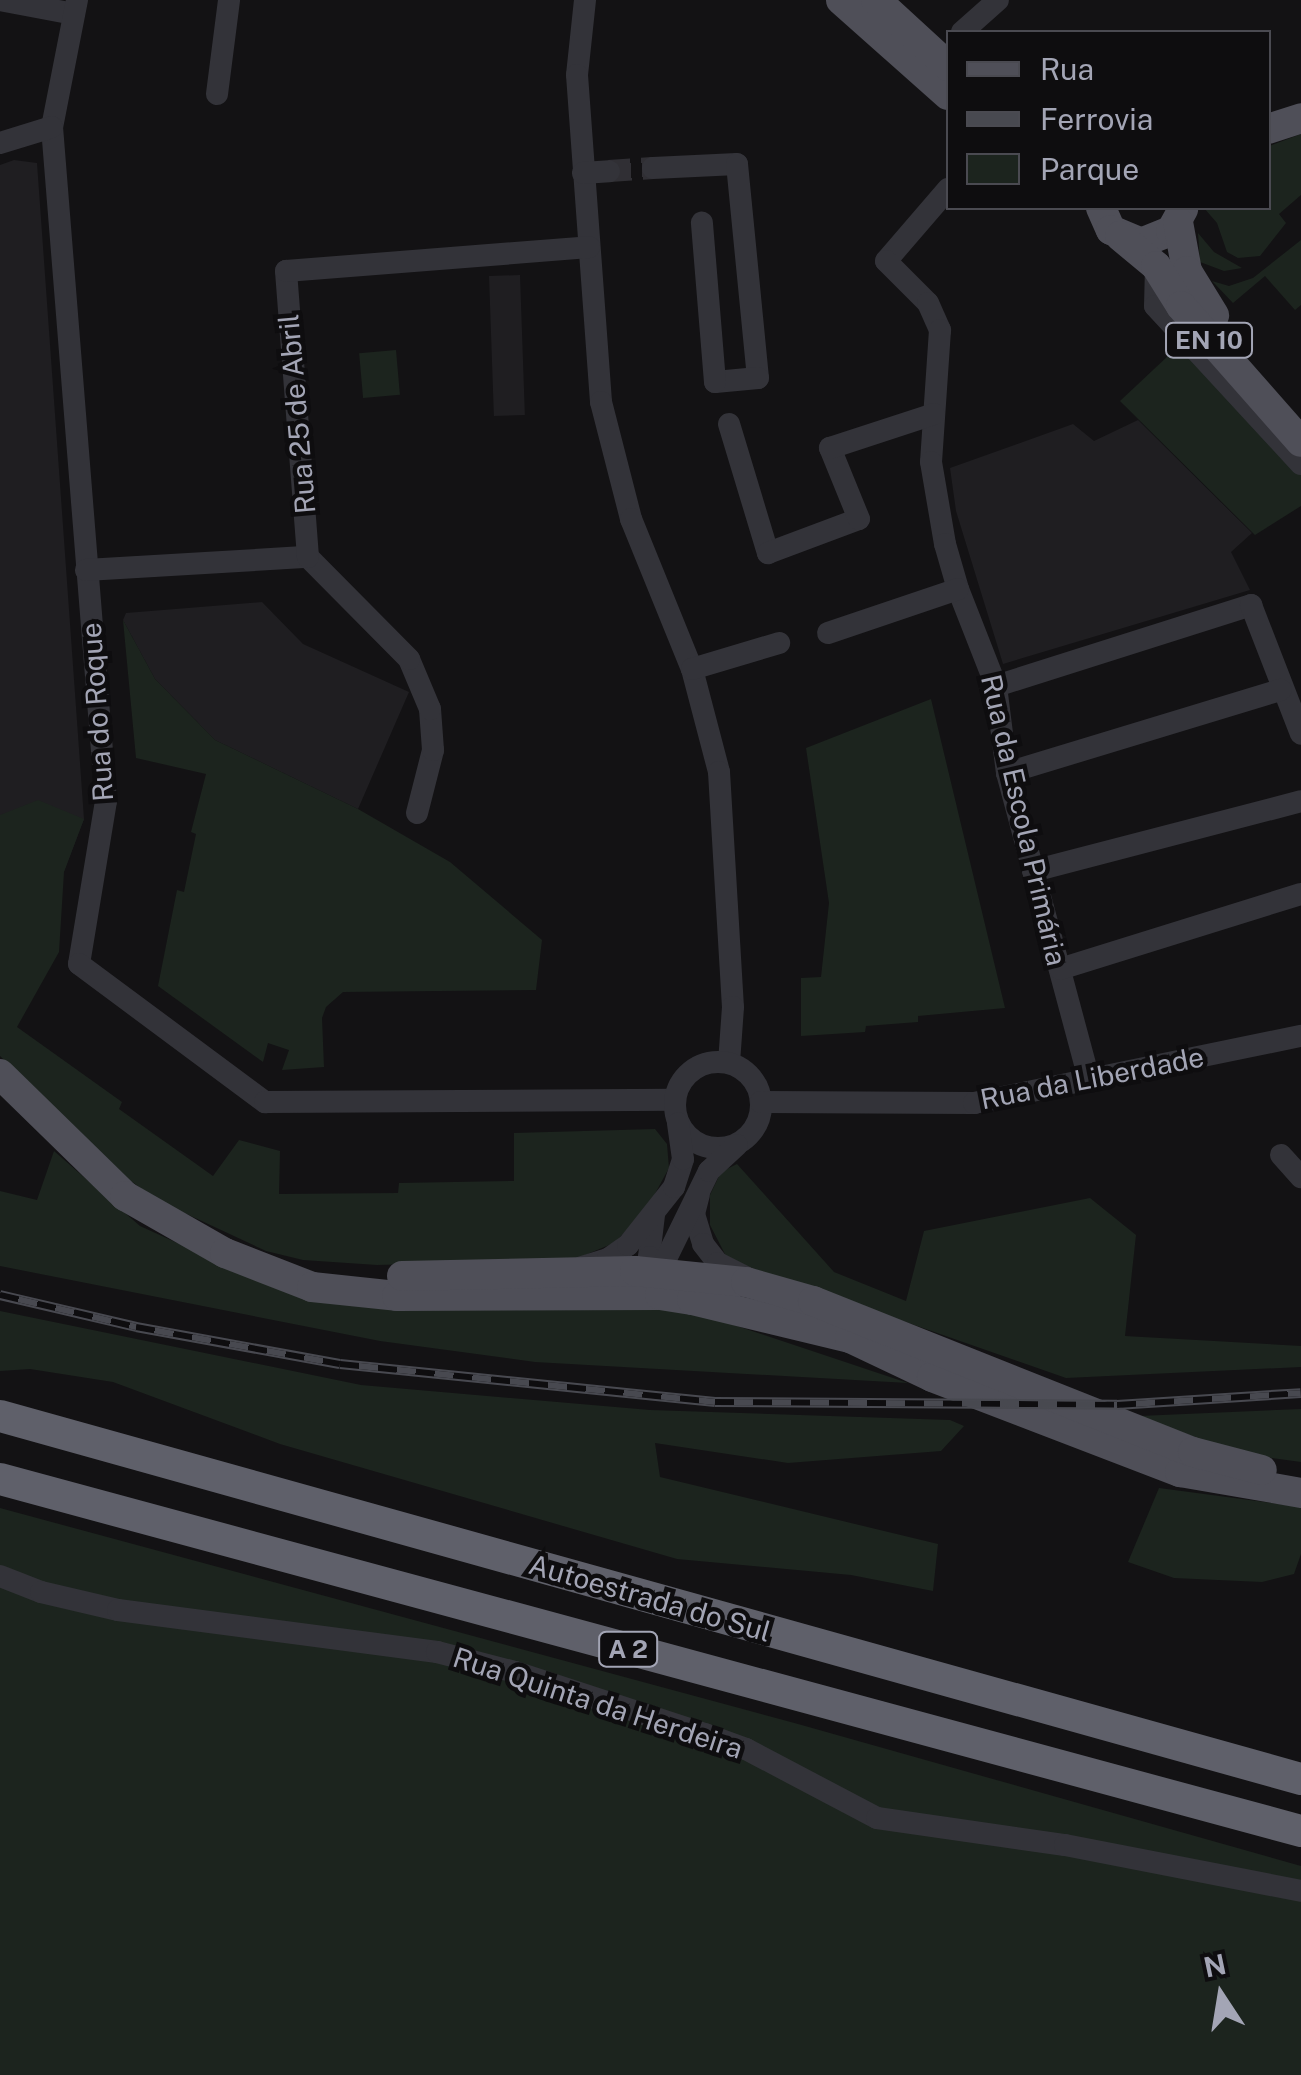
<!DOCTYPE html>
<html>
<head>
<meta charset="utf-8">
<style>
  body { margin:0 }
  #map { position:relative; width:1301px; height:2075px; overflow:hidden; background:#131214; font-family:"Public Sans",sans-serif }
  div>[style] { position:absolute }
  [style*='--x'] { left:calc(var(--x)*1px); top:calc(var(--y)*1px); width:calc(var(--w)*1px); rotate:calc(var(--a)*1deg) }
  .built>* { inset:0; background:#1f1e21; transform-origin:0 0 }
  .green>* { inset:0; background:#1c241e; transform-origin:0 0 }
  .minor-tunnel>* { height:22px; margin-top:-11px; transform-origin:0; background:repeating-linear-gradient(90deg,#302f34 0 22px,transparent 0 33px) }
  .minor>* { height:22px; margin:-11px; padding:0 11px; transform-origin:11px; border-radius:11px; background:#333339 }
  .minor>.ring { margin:-11px; padding:0; box-sizing:content-box; background:none; border:22px solid #333339; border-radius:50% }
  .major>* { height:30px; margin:-15px; padding:0 15px; transform-origin:15px; border-radius:15px; background:#4f4f58 }
  .highway>* { height:32px; margin:-16px; padding:0 16px; transform-origin:16px; border-radius:16px; background:#5f606a }
  .rail>* { height:10px; margin-top:-5px; transform-origin:0; background:repeating-linear-gradient(90deg,#0e0d0f 0 19px,#484950 0 38px); box-sizing:border-box; border-block:2px solid #484950 }
  span { translate:-50% -50%; white-space:nowrap; text-align:center; line-height:1.15; -webkit-text-stroke:9px #0e0d0f; paint-order:stroke }
  .shield-label span { padding:2px 8px; background:#0e0d0f; border:2px solid; border-radius:8px; -webkit-text-stroke-width:0 }
  .shield-label { font-size:25px; color:#a3a5b5; font-weight:700 }
  .street-label { font-size:28px; color:#a3a5b5 }
  .legend { position:absolute; left:946px; top:30px; width:325px; height:180px; box-sizing:border-box; background:#0e0d0f; border:2px solid #4a4a51; margin:0; padding:12px 18px; list-style:none; font-size:30px; color:#a3a5b5 }
  .legend li { display:flex; align-items:center; gap:20px; height:50px }
  .legend b { width:50px; border:2px solid #4a4a51 }
  .north { position:absolute; left:1171px; top:1945px; width:100px; height:100px; -webkit-text-stroke:8px #0e0d0f; paint-order:stroke; rotate:348deg; font-size:28px; font-weight:700; line-height:40px; text-align:center; color:#a3a5b5 }
  .north::after { content:''; display:block; margin:auto; width:35px; height:45px; background:#a3a5b5; clip-path:polygon(50% 0,100% 100%,50% 72%,0 100%) }
</style>
</head>
<body>
<div id="map">
  <div class="built">
    <div style="clip-path:polygon(14px 160px,37px 163px,84px 819px,9px 1015px,0 1016px,0 165px)"></div>
    <div style="left:520px;top:275px;width:140px;height:31px;rotate:88deg"></div>
    <div style="clip-path:polygon(1138px 420px,1252px 533px,1231px 552px,1250px 590px,1003px 664px,956px 511px,950px 468px,1073px 424px,1094px 441px)"></div>
    <div style="clip-path:polygon(262px 602px,303px 644px,409px 692px,358px 809px,215px 740px,155px 679px,123px 620px,126px 613px)"></div>
  </div>
  <div class="green">
    <div style="clip-path:polygon(1301px 134px,1301px 195px,1279px 214px,1286px 223px,1260px 256px,1238px 258px,1227px 252px,1217px 223px,1204px 208px,1268px 208px,1269px 146px)"></div>
    <div style="clip-path:polygon(1198px 233px,1214px 252px,1242px 268px,1224px 271px,1200px 262px)"></div>
    <div style="clip-path:polygon(1301px 240px,1301px 305px,1295px 310px,1265px 276px,1233px 303px,1212px 281px,1229px 286px,1253px 278px)"></div>
    <div style="left:396px;top:350px;width:45px;height:37px;rotate:85deg"></div>
    <div style="clip-path:polygon(1169px 355px,1192px 357px,1301px 474px,1301px 506px,1255px 535px,1120px 401px)"></div>
    <div style="clip-path:polygon(123px 620px,155px 679px,215px 740px,358px 809px,450px 862px,542px 940px,536px 990px,343px 992px,326px 1007px,322px 1018px,324px 1067px,282px 1070px,289px 1050px,268px 1043px,263px 1062px,158px 986px,177px 890px,184px 892px,196px 834px,191px 832px,206px 774px,136px 758px)"></div>
    <div style="clip-path:polygon(931px 699px,1005px 1008px,918px 1016px,918px 1022px,866px 1026px,865px 1032px,801px 1036px,801px 978px,821px 977px,829px 903px,806px 748px)"></div>
    <div style="clip-path:polygon(38px 800px,84px 819px,64px 872px,59px 952px,17px 1027px,122px 1102px,119px 1109px,213px 1176px,239px 1140px,280px 1151px,279px 1194px,398px 1193px,399px 1183px,514px 1181px,514px 1133px,655px 1129px,667px 1144px,669px 1168px,645px 1212px,614px 1243px,573px 1260px,377px 1265px,303px 1260px,266px 1251px,163px 1203px,123px 1176px,0 1056px,0 815px)"></div>
    <div style="clip-path:polygon(54px 1151px,140px 1226px,217px 1261px,302px 1291px,686px 1309px,908px 1383px,535px 1362px,380px 1341px,0 1266px,0 1191px,37px 1200px)"></div>
    <div style="clip-path:polygon(737px 1164px,834px 1272px,906px 1301px,924px 1231px,1090px 1198px,1136px 1235px,1125px 1336px,1301px 1346px,1301px 1367px,1066px 1378px,728px 1260px,710px 1225px,710px 1195px,721px 1172px)"></div>
    <div style="clip-path:polygon(0 1311px,361px 1385px,650px 1410px,950px 1420px,964px 1426px,941px 1451px,788px 1463px,655px 1443px,660px 1477px,938px 1544px,933px 1591px,851px 1575px,677px 1559px,280px 1444px,113px 1382px,30px 1369px,0 1371px)"></div>
    <div style="clip-path:polygon(1301px 1409px,1301px 1462px,1237px 1453px,1139px 1416px)"></div>
    <div style="clip-path:polygon(1159px 1488px,1301px 1507px,1301px 1554px,1294px 1574px,1262px 1582px,1174px 1578px,1128px 1562px)"></div>
    <div style="clip-path:polygon(0 1508px,798px 1724px,1301px 1866px,1301px 2075px,0 2075px)"></div>
  </div>
  <div class="minor-tunnel">
    <div style="--x:609;--y:171;--w:44;--a:-3.9"></div>
  </div>
  <div class="minor">
    <div style="--x:0;--y:0;--w:75;--a:10.7"></div>
    <div style="--x:77;--y:0;--w:129;--a:101.1"></div>
    <div style="--x:52;--y:127;--w:676;--a:85.42"></div>
    <div style="--x:106;--y:801;--w:165;--a:99.4"></div>
    <div style="--x:79;--y:964;--w:232;--a:36.6"></div>
    <div style="--x:265;--y:1102;--w:410;--a:-0.3"></div>
    <div style="--x:585;--y:0;--w:75;--a:96.1"></div>
    <div style="--x:577;--y:75;--w:328;--a:85.8"></div>
    <div style="--x:601;--y:402;--w:121;--a:75.6"></div>
    <div style="--x:631;--y:519;--w:162;--a:67.9"></div>
    <div style="--x:692;--y:669;--w:106;--a:75.3"></div>
    <div style="--x:719;--y:772;--w:235;--a:86.6"></div>
    <div style="--x:733;--y:1007;--w:56;--a:94.1"></div>
    <div style="--x:962;--y:32;--w:48;--a:-41.6"></div>
    <div style="--x:217;--y:94;--w:95;--a:-82.7"></div>
    <div style="--x:0;--y:143;--w:54;--a:-17.1"></div>
    <div style="--x:653;--y:168;--w:84;--a:-2.7"></div>
    <div style="--x:737;--y:164;--w:215;--a:84.4"></div>
    <div style="--x:758;--y:378;--w:43;--a:174.7"></div>
    <div style="--x:715;--y:382;--w:160;--a:-94.7"></div>
    <div style="--x:583;--y:173;--w:26;--a:-4"></div>
    <div style="--x:948;--y:189;--w:95;--a:130.7"></div>
    <div style="--x:886;--y:261;--w:59;--a:45"></div>
    <div style="--x:928;--y:303;--w:30;--a:66"></div>
    <div style="--x:940;--y:330;--w:132;--a:93.9"></div>
    <div style="--x:931;--y:462;--w:83;--a:80.3"></div>
    <div style="--x:945;--y:544;--w:47;--a:73.9"></div>
    <div style="--x:958;--y:589;--w:104;--a:68.6"></div>
    <div style="--x:996;--y:686;--w:88;--a:82.8"></div>
    <div style="--x:1007;--y:773;--w:318;--a:75"></div>
    <div style="--x:1156;--y:266;--w:40;--a:91.4"></div>
    <div style="--x:1155;--y:306;--w:215;--a:47.3"></div>
    <div style="--x:729;--y:424;--w:135;--a:73.2"></div>
    <div style="--x:768;--y:553;--w:97;--a:-20.5"></div>
    <div style="--x:859;--y:519;--w:77;--a:-112.2"></div>
    <div style="--x:830;--y:448;--w:109;--a:-18.1"></div>
    <div style="--x:86;--y:570;--w:222;--a:-3.4"></div>
    <div style="--x:828;--y:633;--w:137;--a:-18.7"></div>
    <div style="--x:692;--y:669;--w:91;--a:-16.6"></div>
    <div style="--x:996;--y:686;--w:268;--a:-17.6"></div>
    <div style="--x:1251;--y:605;--w:138;--a:68.8"></div>
    <div style="--x:1007;--y:773;--w:286;--a:-16.9"></div>
    <div style="--x:417;--y:813;--w:65;--a:-75.7"></div>
    <div style="--x:433;--y:750;--w:41;--a:-94.2"></div>
    <div style="--x:430;--y:709;--w:54;--a:-112.8"></div>
    <div style="--x:409;--y:659;--w:144;--a:-134.7"></div>
    <div style="--x:308;--y:557;--w:287;--a:-94.4"></div>
    <div style="--x:286;--y:271;--w:304;--a:-4.5"></div>
    <div style="--x:1033;--y:871;--w:277;--a:-14.6"></div>
    <div style="--x:1060;--y:969;--w:252;--a:-17.3"></div>
    <div class="ring" style="left:675px;top:1062px;width:64px;height:64px"></div>
    <div style="--x:761;--y:1102;--w:213;--a:0.3"></div>
    <div style="--x:974;--y:1103;--w:334;--a:-11.6"></div>
    <div style="--x:1281;--y:1155;--w:30;--a:48"></div>
    <div style="--x:699;--y:1194;--w:21;--a:104"></div>
    <div style="--x:694;--y:1214;--w:31;--a:73"></div>
    <div style="--x:703;--y:1244;--w:24;--a:52"></div>
    <div style="--x:718;--y:1263;--w:31;--a:27"></div>
    <div style="--x:654;--y:1215;--w:42;--a:96.8"></div>
    <div style="--x:649;--y:1257;--w:29;--a:56"></div>
    <div style="--x:582;--y:1267;--w:27;--a:-17"></div>
    <div style="--x:608;--y:1259;--w:24;--a:-35"></div>
    <div style="--x:628;--y:1245;--w:74;--a:-51.6"></div>
    <div style="--x:674;--y:1187;--w:29;--a:-72"></div>
    <div style="--x:683;--y:1159;--w:36;--a:-98"></div>
    <div style="--x:647;--y:1277;--w:18;--a:-34"></div>
    <div style="--x:662;--y:1267;--w:107;--a:-63.9"></div>
    <div style="--x:709;--y:1171;--w:38;--a:-43"></div>
    <div style="--x:0;--y:1576;--w:44;--a:21.3"></div>
    <div style="--x:41;--y:1592;--w:79;--a:13.2"></div>
    <div style="--x:118;--y:1610;--w:322;--a:7.5"></div>
    <div style="--x:437;--y:1652;--w:81;--a:14.4"></div>
    <div style="--x:515;--y:1672;--w:200;--a:18.1"></div>
    <div style="--x:705;--y:1734;--w:44;--a:20.1"></div>
    <div style="--x:746;--y:1749;--w:148;--a:27.8"></div>
    <div style="--x:877;--y:1818;--w:190;--a:8.2"></div>
    <div style="--x:1065;--y:1845;--w:240;--a:11"></div>
  </div>
  <div class="major">
    <div style="--x:841;--y:0;--w:143;--a:41.6"></div>
    <div style="--x:876;--y:0;--w:98;--a:42.5"></div>
    <div style="--x:1268;--y:129;--w:35;--a:-18"></div>
    <div style="--x:1101;--y:208;--w:24;--a:66"></div>
    <div style="--x:1111;--y:230;--w:33;--a:23"></div>
    <div style="--x:1141;--y:243;--w:32;--a:-22"></div>
    <div style="--x:1171;--y:231;--w:25;--a:-61"></div>
    <div style="--x:1178;--y:222;--w:50;--a:79.6"></div>
    <div style="--x:1187;--y:271;--w:52;--a:58.5"></div>
    <div style="--x:1120;--y:236;--w:47;--a:39.8"></div>
    <div style="--x:1156;--y:266;--w:47;--a:58"></div>
    <div style="--x:1181;--y:306;--w:181;--a:48.6"></div>
    <div style="--x:0;--y:1074;--w:175;--a:44.3"></div>
    <div style="--x:125;--y:1196;--w:115;--a:29.7"></div>
    <div style="--x:225;--y:1253;--w:93;--a:21.3"></div>
    <div style="--x:312;--y:1287;--w:85;--a:6"></div>
    <div style="--x:397;--y:1296;--w:263;--a:-0.2"></div>
    <div style="--x:660;--y:1295;--w:32;--a:9"></div>
    <div style="--x:692;--y:1300;--w:163;--a:13.5"></div>
    <div style="--x:850;--y:1338;--w:91;--a:25.4"></div>
    <div style="--x:932;--y:1377;--w:266;--a:21"></div>
    <div style="--x:1180;--y:1472;--w:123;--a:9.8"></div>
    <div style="--x:402;--y:1276;--w:233;--a:-1.2"></div>
    <div style="--x:635;--y:1271;--w:112;--a:5.7"></div>
    <div style="--x:746;--y:1282;--w:70;--a:15.8"></div>
    <div style="--x:813;--y:1301;--w:409;--a:21.7"></div>
    <div style="--x:1193;--y:1452;--w:71;--a:14.6"></div>
  </div>
  <div class="highway">
    <div style="--x:0;--y:1416;--w:1351;--a:15.59"></div>
    <div style="--x:0;--y:1479;--w:1348;--a:15.14"></div>
  </div>
  <div class="rail">
    <div style="--x:0;--y:1295;--w:140;--a:13.2"></div>
    <div style="--x:136;--y:1327;--w:207;--a:10.3"></div>
    <div style="--x:340;--y:1364;--w:377;--a:5.8"></div>
    <div style="--x:715;--y:1402;--w:402;--a:0.4"></div>
    <div style="--x:1117;--y:1405;--w:184;--a:-3.7"></div>
  </div>
  <div class="shield-label">
    <span style="left:1209px;top:340px">EN 10</span>
    <span style="left:628px;top:1649px">A 2</span>
  </div>
  <div class="street-label">
    <span style="left:297px;top:414px;rotate:-95deg">Rua 25 de Abril</span>
    <span style="left:97px;top:712px;rotate:-94deg">Rua do Roque</span>
    <span style="left:1024px;top:820px;rotate:77deg">Rua da Escola Primária</span>
    <span style="left:1092px;top:1078px;rotate:-11deg">Rua da Liberdade</span>
    <span style="left:650px;top:1598px;rotate:16deg">Autoestrada do Sul</span>
    <span style="left:598px;top:1703px;rotate:18deg">Rua Quinta da Herdeira</span>
  </div>
  <ul class="legend">
  <li><b style="height:12px;background:#4f4f58"></b>Rua</li>
  <li><b style="height:12px;background:#484950"></b>Ferrovia</li>
  <li><b style="height:28px;background:#1c241e"></b>Parque</li>
  </ul>
  <div class="north">N</div>
</div>
</body>
</html>
